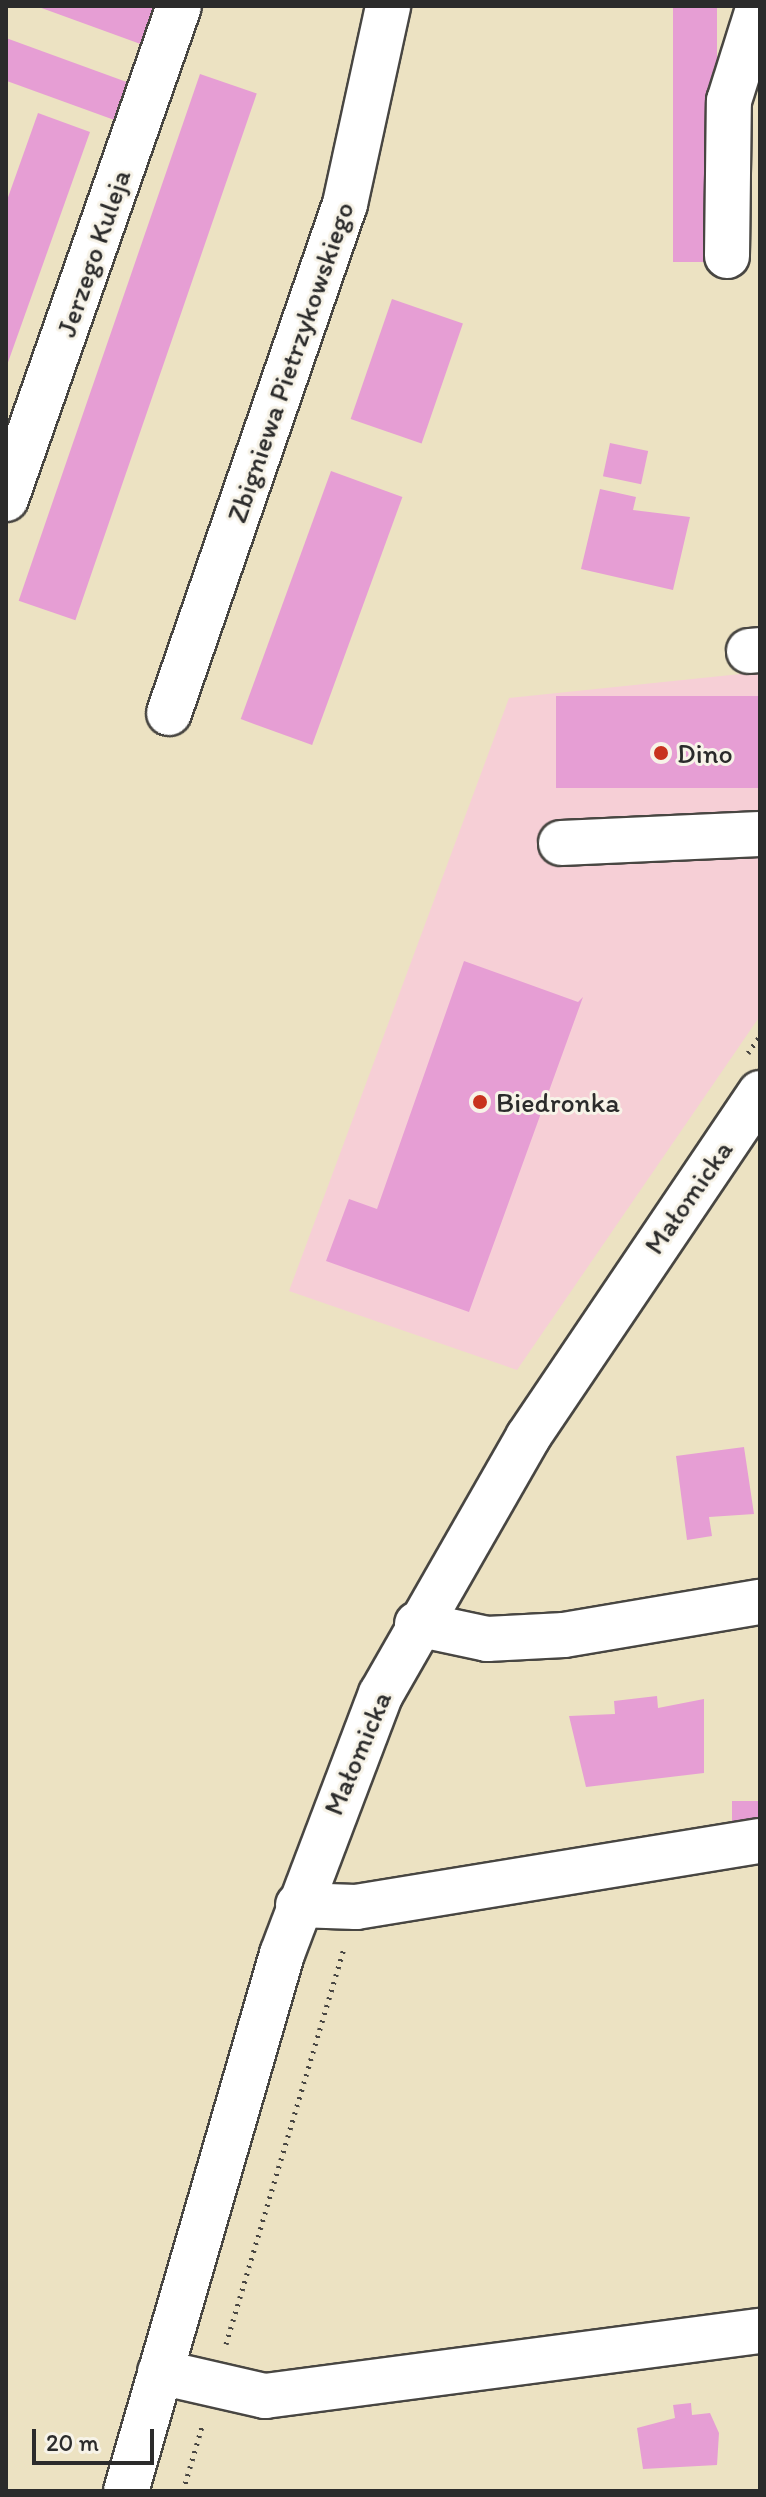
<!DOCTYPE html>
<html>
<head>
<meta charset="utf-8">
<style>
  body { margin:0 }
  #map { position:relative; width:766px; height:2497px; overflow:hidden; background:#ece2c2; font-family:Itim,sans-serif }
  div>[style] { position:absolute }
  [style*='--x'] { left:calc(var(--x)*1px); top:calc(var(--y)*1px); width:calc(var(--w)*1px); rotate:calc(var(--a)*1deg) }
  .built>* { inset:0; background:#f6cfd6 }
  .building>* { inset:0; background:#e69ed4; transform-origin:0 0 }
  .path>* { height:5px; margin-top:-2.5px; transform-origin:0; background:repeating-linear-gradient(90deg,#484642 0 2px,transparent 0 8px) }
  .roads { filter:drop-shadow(2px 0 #484642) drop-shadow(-2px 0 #484642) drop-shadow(0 2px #484642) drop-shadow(0 -2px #484642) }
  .minor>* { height:44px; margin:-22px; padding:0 22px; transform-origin:22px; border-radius:22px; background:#fff }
  .dots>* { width:22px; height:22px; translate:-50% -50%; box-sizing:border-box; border:4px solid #f7f3e8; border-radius:50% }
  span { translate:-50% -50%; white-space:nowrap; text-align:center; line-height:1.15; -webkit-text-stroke:6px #f7f3e8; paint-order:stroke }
  .street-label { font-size:28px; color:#2b2b2b }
  .poi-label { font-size:28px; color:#2b2b2b }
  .left { translate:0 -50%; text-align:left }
  .frame { position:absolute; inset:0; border:8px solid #2b2b2b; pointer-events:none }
  .scale { position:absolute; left:32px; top:2429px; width:122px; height:36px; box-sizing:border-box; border:4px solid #2b2b2b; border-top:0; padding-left:10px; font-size:24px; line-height:28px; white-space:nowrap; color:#2b2b2b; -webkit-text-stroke:6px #f7f3e8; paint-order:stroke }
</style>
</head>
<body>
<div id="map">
  <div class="built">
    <div style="clip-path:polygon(760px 672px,760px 1016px,517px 1370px,289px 1291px,509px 698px)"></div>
  </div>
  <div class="building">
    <div style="clip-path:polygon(36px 6px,148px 6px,159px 10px,146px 46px)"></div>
    <div style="left:673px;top:6px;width:44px;height:256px"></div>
    <div style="left:6px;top:38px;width:135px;height:40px;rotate:20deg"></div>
    <div style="left:200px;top:74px;width:60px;height:557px;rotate:19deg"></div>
    <div style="clip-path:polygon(38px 113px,90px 132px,6px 368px,6px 203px)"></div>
    <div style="left:392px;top:299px;width:75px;height:127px;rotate:19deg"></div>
    <div style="left:610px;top:443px;width:39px;height:34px;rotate:12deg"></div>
    <div style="left:331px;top:471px;width:76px;height:264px;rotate:20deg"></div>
    <div style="clip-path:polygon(600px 489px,636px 497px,633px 510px,690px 517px,673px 590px,581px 569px)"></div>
    <div style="left:760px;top:696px;width:92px;height:204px;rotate:90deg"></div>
    <div style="clip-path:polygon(464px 961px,578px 1002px,583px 997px,469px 1312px,326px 1261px,349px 1199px,377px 1209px)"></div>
    <div style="clip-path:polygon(744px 1447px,754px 1514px,709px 1517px,712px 1536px,687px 1540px,676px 1456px)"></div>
    <div style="clip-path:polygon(657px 1696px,658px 1708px,704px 1699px,704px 1773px,586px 1787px,569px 1716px,615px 1714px,614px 1701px)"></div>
    <div style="left:760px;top:1801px;width:22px;height:28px;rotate:90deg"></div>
    <div style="clip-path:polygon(691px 2403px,692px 2415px,710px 2413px,719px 2433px,717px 2465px,643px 2469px,637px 2428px,675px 2418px,673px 2405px)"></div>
  </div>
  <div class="path">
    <div style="--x:748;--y:1053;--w:21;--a:-55"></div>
    <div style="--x:226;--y:2344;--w:414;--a:-73.4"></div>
    <div style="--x:183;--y:2491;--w:71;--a:-73.6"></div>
  </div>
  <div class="roads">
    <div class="minor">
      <div style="--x:727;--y:256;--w:155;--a:-89.3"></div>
      <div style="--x:729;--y:101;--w:100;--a:-72.5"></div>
      <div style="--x:6;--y:499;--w:522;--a:-70.66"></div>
      <div style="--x:749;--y:651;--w:11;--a:-5"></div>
      <div style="--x:169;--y:713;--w:539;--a:-70.93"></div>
      <div style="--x:345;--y:204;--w:203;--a:-77.7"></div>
      <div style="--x:561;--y:843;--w:199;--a:-2.6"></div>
      <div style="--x:417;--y:1624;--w:72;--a:12.1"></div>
      <div style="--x:487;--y:1639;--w:77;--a:-3"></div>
      <div style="--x:564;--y:1635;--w:199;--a:-9.6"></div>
      <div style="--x:298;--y:1905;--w:58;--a:2"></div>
      <div style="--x:356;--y:1907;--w:409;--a:-9.3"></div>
      <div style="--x:160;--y:2372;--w:108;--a:12.9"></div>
      <div style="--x:265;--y:2396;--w:499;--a:-7.5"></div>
      <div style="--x:126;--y:2491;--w:559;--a:-73.8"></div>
      <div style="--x:282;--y:1954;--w:278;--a:-69.2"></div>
      <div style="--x:381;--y:1694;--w:296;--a:-60.2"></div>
      <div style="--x:528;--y:1437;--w:415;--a:-56"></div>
    </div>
  </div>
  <div class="dots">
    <div style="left:661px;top:753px;background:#c8321e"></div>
    <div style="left:480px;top:1102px;background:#c8321e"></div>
  </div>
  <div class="street-label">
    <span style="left:93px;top:253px;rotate:-71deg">Jerzego Kuleja</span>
    <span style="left:290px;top:362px;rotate:-71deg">Zbigniewa Pietrzykowskiego</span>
    <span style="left:688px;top:1197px;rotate:-55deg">Małomicka</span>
    <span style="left:357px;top:1753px;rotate:-67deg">Małomicka</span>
  </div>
  <div class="poi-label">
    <span class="left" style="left:677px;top:753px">Dino</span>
    <span class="left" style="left:496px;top:1102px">Biedronka</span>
  </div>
  <div class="frame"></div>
  <div class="scale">20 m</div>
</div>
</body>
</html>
